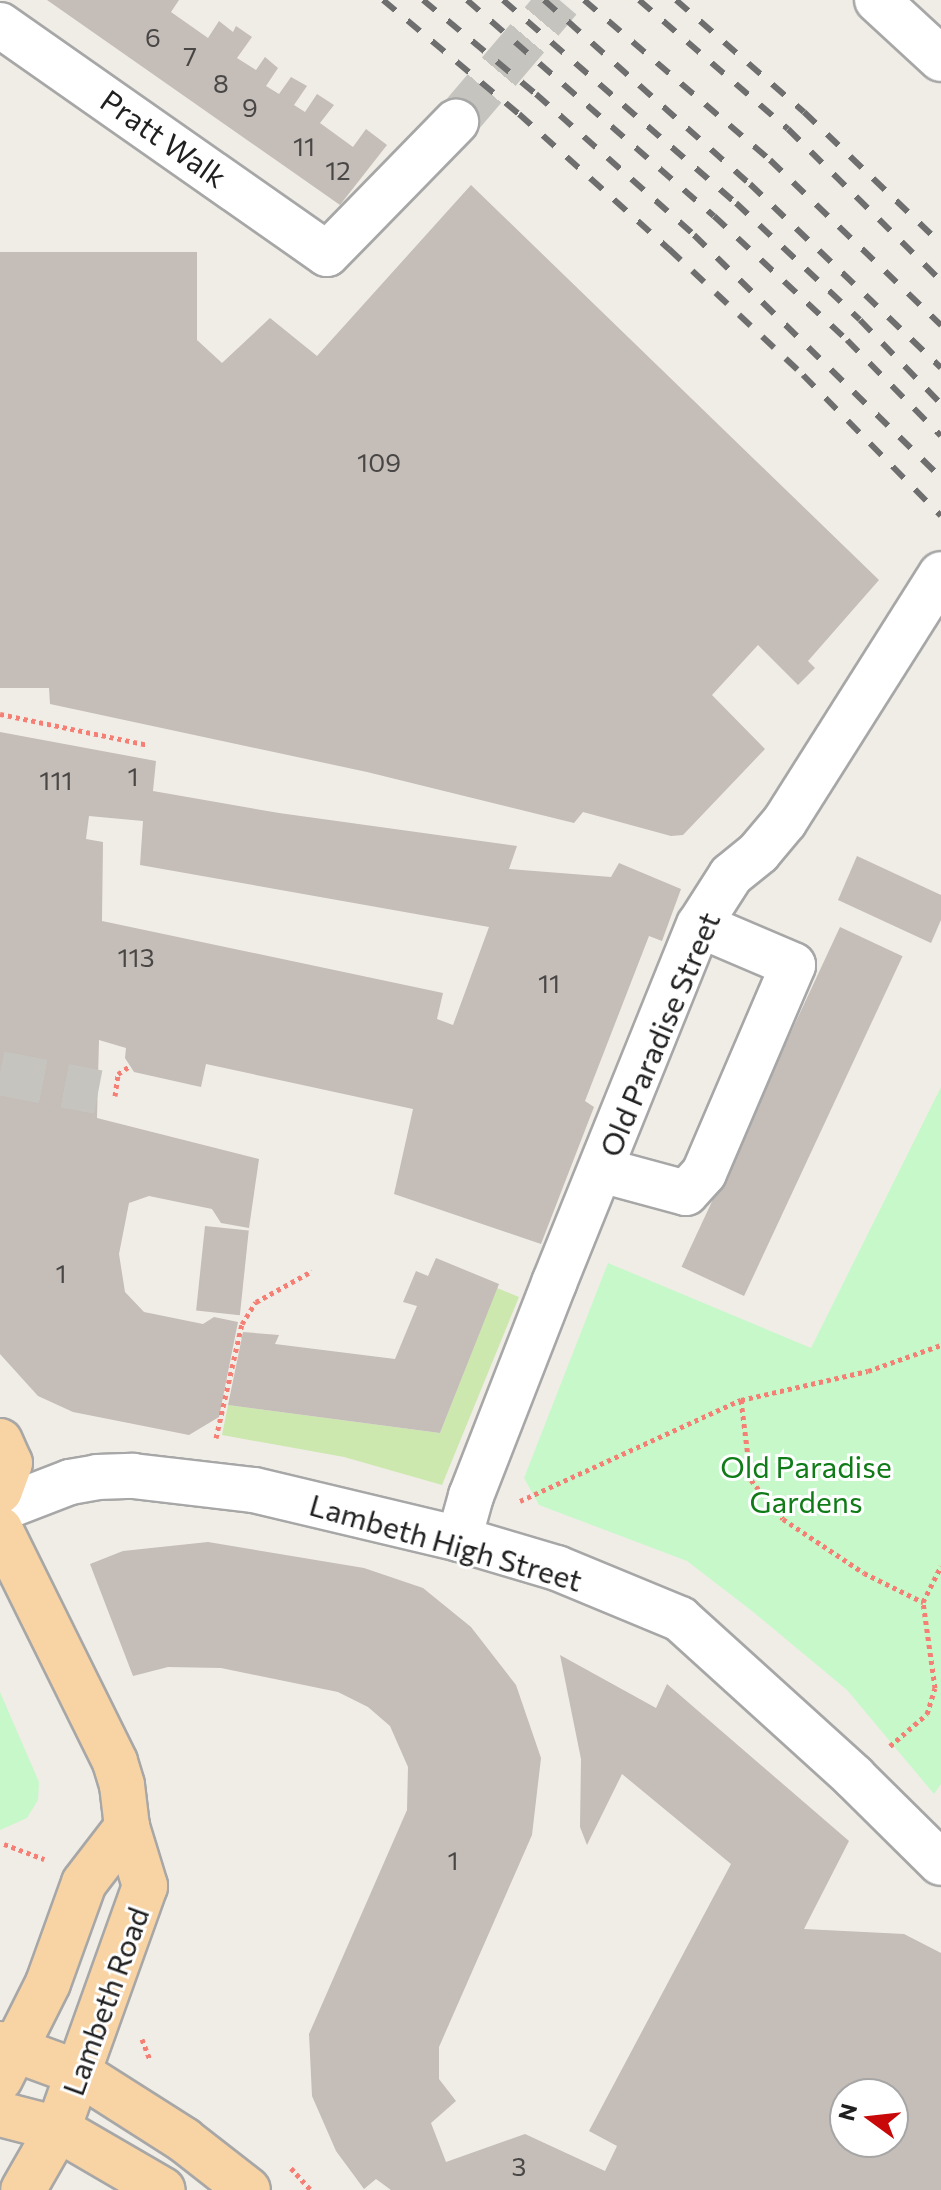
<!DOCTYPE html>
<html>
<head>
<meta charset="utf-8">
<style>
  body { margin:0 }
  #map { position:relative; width:941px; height:2190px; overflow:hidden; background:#f0ede7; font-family:Commissioner,sans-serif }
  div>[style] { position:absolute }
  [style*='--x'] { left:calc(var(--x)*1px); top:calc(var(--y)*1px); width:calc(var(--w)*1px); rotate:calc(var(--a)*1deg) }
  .grass>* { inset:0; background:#cce8af }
  .park>* { inset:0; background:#c7f8ca }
  .building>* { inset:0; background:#c5bdb7; transform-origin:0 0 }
  .minor-tunnel>* { height:44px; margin-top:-22px; transform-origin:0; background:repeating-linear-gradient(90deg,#c6c4bf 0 44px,transparent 0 66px) }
  .path>* { height:5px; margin-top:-2.5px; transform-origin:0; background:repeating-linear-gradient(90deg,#f57f74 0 4px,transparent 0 8px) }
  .roads { filter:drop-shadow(2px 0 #a7a7a7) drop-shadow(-2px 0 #a7a7a7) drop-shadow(0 2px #a7a7a7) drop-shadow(0 -2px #a7a7a7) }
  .minor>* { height:44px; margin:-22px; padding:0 22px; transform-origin:22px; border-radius:22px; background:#fff }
  .major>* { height:44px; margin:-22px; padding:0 22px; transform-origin:22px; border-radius:22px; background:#f8d3a4 }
  .rail>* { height:6px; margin-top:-3px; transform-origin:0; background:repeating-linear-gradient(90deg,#6e6e6e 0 16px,transparent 0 32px) }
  span { translate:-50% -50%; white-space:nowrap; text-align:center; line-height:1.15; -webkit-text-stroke:6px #fff; paint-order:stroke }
  .number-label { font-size:26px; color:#494746 }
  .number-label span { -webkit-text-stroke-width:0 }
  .street-label { font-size:30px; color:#202020 }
  .park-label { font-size:30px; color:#107c18 }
  .north { position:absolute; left:829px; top:2078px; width:80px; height:80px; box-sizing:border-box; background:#fff; border:2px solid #a6a6a6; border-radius:50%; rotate:285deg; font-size:22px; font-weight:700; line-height:32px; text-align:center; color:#202020 }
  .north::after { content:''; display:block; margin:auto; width:28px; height:36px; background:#c9080a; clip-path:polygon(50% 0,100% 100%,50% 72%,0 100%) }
</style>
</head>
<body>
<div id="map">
  <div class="grass">
    <div style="clip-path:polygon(497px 1288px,519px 1297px,442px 1485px,344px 1457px,222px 1435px,228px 1405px,440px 1433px)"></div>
  </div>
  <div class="park">
    <div style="clip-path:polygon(941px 1087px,941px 1784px,934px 1794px,847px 1690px,752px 1611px,687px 1561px,539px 1505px,524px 1478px,608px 1263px,811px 1348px)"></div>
    <div style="clip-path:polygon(0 1692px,39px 1782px,38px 1800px,27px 1818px,0 1830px)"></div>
  </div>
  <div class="building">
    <div style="clip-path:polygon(47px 0,179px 0,171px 12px,208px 38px,219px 21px,233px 32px,236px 26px,252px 37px,237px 58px,256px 70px,265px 57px,278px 68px,266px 86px,279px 94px,291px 77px,307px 86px,294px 105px,305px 112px,317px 94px,334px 105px,320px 123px,353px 147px,366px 129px,387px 145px,340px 205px)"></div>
    <div style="clip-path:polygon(471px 185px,879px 580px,808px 661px,815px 668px,798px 685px,758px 645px,712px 695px,765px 749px,683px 835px,671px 836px,583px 812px,574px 823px,367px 772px,50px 704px,49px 688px,0 688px,0 252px,197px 252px,197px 340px,222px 363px,270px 318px,317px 356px)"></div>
    <div style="clip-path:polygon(evenodd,0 732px,156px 761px,153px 791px,279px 813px,517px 846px,509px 869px,611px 877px,619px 863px,681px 889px,662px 941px,649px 936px,585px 1101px,594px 1107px,541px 1244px,394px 1194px,413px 1109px,206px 1064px,201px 1087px,134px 1072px,125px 1058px,126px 1048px,99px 1040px,97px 1118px,259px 1159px,249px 1228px,221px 1223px,212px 1209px,149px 1196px,129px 1203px,119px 1254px,125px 1292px,144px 1312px,203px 1324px,214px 1317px,238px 1322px,219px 1417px,189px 1435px,73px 1412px,38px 1396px,0 1354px,0 732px,89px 816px,143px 821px,140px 865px,489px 927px,453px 1025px,437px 1019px,443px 993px,102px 921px,103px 842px,86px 839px,89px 816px)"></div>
    <div style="clip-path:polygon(857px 856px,941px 895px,941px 920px,931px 943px,838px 900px)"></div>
    <div style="left:840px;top:927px;width:69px;height:375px;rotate:25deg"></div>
    <div style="left:205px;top:1226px;width:44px;height:85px;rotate:6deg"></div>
    <div style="clip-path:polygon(436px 1258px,499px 1284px,440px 1433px,228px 1405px,243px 1332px,279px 1335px,275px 1344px,395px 1359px,417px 1306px,403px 1302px,416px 1271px,428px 1276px)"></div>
    <div style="clip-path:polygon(evenodd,208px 1542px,364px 1568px,423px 1588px,471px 1627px,516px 1685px,541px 1758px,532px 1835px,439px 2047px,439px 2079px,456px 2101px,431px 2123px,446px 2162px,525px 2134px,605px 2171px,617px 2146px,589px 2131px,731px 1864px,622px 1774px,587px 1845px,580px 1827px,581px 1759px,560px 1655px,656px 1708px,667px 1684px,849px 1841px,804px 1929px,904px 1934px,941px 1953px,941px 2190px,391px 2190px,376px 2179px,364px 2189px,336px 2151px,312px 2096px,309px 2034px,407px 1810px,408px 1767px,390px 1726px,368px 1707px,338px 1692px,221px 1668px,168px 1667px,133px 1676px,90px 1564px,123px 1551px,208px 1542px,845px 2094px,893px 2094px,893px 2142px,845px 2142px,845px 2094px)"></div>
  </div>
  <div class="minor-tunnel">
    <div style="--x:456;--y:122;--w:160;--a:-49.6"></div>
    <div style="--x:0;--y:1073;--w:100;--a:11"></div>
  </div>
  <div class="path">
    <div style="--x:0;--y:714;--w:151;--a:11.8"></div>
    <div style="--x:115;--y:1096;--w:22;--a:-82"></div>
    <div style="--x:118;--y:1074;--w:14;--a:-34"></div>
    <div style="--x:741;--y:1400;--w:81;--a:82.9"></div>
    <div style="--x:751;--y:1480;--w:50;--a:50.6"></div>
    <div style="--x:783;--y:1519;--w:97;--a:33.7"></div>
    <div style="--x:864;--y:1573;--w:66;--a:26.2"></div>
    <div style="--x:216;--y:1438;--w:117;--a:-77.2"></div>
    <div style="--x:242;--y:1324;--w:26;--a:-58"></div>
    <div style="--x:256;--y:1302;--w:64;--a:-29"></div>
    <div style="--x:520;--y:1501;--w:243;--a:-24.6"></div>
    <div style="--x:741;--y:1400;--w:130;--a:-12.9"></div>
    <div style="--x:868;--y:1371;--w:77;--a:-19.6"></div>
    <div style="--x:890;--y:1746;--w:49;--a:-40.9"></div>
    <div style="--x:927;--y:1714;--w:27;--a:-73"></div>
    <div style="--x:935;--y:1688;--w:87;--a:-97.9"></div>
    <div style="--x:923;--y:1602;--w:40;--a:-63.4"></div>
    <div style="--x:4;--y:1844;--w:43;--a:20.6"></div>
    <div style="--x:142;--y:2039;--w:22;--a:69"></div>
    <div style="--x:291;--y:2168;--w:30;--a:48"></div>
  </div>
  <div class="roads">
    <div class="minor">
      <div style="--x:877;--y:0;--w:87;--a:42.7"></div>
      <div style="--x:0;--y:25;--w:399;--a:35"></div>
      <div style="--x:327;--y:254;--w:185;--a:-45.7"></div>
      <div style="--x:601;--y:1170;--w:88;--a:15.1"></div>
      <div style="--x:686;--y:1193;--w:27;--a:-48"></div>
      <div style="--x:704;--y:1173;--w:226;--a:-66.8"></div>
      <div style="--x:793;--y:965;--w:102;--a:-156.9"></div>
      <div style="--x:0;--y:1509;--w:75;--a:-21.1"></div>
      <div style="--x:70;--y:1482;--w:27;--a:-10"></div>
      <div style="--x:97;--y:1477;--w:36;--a:-2"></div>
      <div style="--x:133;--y:1476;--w:122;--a:6.6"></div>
      <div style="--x:254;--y:1490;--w:211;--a:13.4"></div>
      <div style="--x:459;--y:1539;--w:102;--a:16.5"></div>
      <div style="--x:557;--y:1568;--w:133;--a:22.5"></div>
      <div style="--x:680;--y:1619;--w:235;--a:42.2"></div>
      <div style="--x:854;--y:1777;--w:122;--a:44.7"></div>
      <div style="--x:459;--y:1539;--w:45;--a:-74.4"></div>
      <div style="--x:471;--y:1496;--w:229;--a:-68.7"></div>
      <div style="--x:554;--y:1283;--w:386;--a:-68"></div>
      <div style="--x:699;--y:925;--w:59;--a:-57.4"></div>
      <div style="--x:731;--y:875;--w:36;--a:-39"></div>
      <div style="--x:759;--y:852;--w:40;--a:-50"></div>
      <div style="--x:785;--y:821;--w:292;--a:-57.7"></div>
    </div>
    <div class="major">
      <div style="--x:0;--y:1441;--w:24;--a:66"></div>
      <div style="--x:10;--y:1463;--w:30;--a:110"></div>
      <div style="--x:0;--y:1529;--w:260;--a:63.7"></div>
      <div style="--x:115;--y:1762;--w:24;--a:73"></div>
      <div style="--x:122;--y:1785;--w:42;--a:83.2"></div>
      <div style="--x:127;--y:1827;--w:62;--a:73"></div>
      <div style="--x:145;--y:1886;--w:258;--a:109.7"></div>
      <div style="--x:58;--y:2129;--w:70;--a:119.8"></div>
      <div style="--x:0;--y:2044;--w:84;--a:20.2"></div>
      <div style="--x:79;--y:2073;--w:125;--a:32.5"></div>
      <div style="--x:184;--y:2140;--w:81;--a:38"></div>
      <div style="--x:0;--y:2079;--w:107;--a:-63.4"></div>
      <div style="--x:48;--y:1983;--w:106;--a:-70.2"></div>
      <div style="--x:84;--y:1883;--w:71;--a:-52.5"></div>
      <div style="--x:0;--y:2114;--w:60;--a:14.5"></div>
      <div style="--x:58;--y:2129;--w:121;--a:30.2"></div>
    </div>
  </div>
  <div class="rail">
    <div style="--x:383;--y:0;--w:177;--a:40"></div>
    <div style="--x:519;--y:114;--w:202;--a:42"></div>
    <div style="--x:669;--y:249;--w:184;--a:43.2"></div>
    <div style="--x:803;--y:375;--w:197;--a:45.6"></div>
    <div style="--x:423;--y:0;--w:147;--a:39.8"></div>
    <div style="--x:536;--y:94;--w:212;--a:41.7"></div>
    <div style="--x:694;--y:235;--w:346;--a:44.5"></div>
    <div style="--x:467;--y:0;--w:328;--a:41.2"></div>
    <div style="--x:714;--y:216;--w:182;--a:43"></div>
    <div style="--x:847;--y:340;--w:134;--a:45.6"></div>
    <div style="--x:503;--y:0;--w:309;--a:41.1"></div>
    <div style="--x:736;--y:203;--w:170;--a:43.3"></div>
    <div style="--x:860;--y:320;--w:117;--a:46"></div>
    <div style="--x:544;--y:0;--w:276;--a:41.8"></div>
    <div style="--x:750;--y:184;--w:265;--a:43.9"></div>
    <div style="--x:584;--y:0;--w:245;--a:40.7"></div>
    <div style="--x:770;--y:160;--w:238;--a:44"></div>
    <div style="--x:639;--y:0;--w:197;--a:40.9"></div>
    <div style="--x:788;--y:129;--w:216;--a:44.8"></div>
    <div style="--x:676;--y:0;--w:170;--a:41.2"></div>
    <div style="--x:804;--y:112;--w:190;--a:43.9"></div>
  </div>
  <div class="number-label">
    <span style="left:153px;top:37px">6</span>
    <span style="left:190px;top:56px">7</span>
    <span style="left:221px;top:83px">8</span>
    <span style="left:250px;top:107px">9</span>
    <span style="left:304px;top:146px">11</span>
    <span style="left:338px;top:170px">12</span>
    <span style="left:379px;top:462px">109</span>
    <span style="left:133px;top:776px">1</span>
    <span style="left:56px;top:780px">111</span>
    <span style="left:136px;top:957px">113</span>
    <span style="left:549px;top:983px">11</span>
    <span style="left:61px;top:1273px">1</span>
    <span style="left:453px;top:1860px">1</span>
    <span style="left:519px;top:2166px">3</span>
  </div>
  <div class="street-label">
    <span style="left:164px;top:138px;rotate:35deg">Pratt Walk</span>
    <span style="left:659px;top:1034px;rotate:-67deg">Old Paradise Street</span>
    <span style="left:446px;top:1542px;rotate:16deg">Lambeth High Street</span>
    <span style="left:105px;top:2001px;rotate:-70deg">Lambeth Road</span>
  </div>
  <div class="park-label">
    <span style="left:806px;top:1483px">Old Paradise<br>Gardens</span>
  </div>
  <div class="north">N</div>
</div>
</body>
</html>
